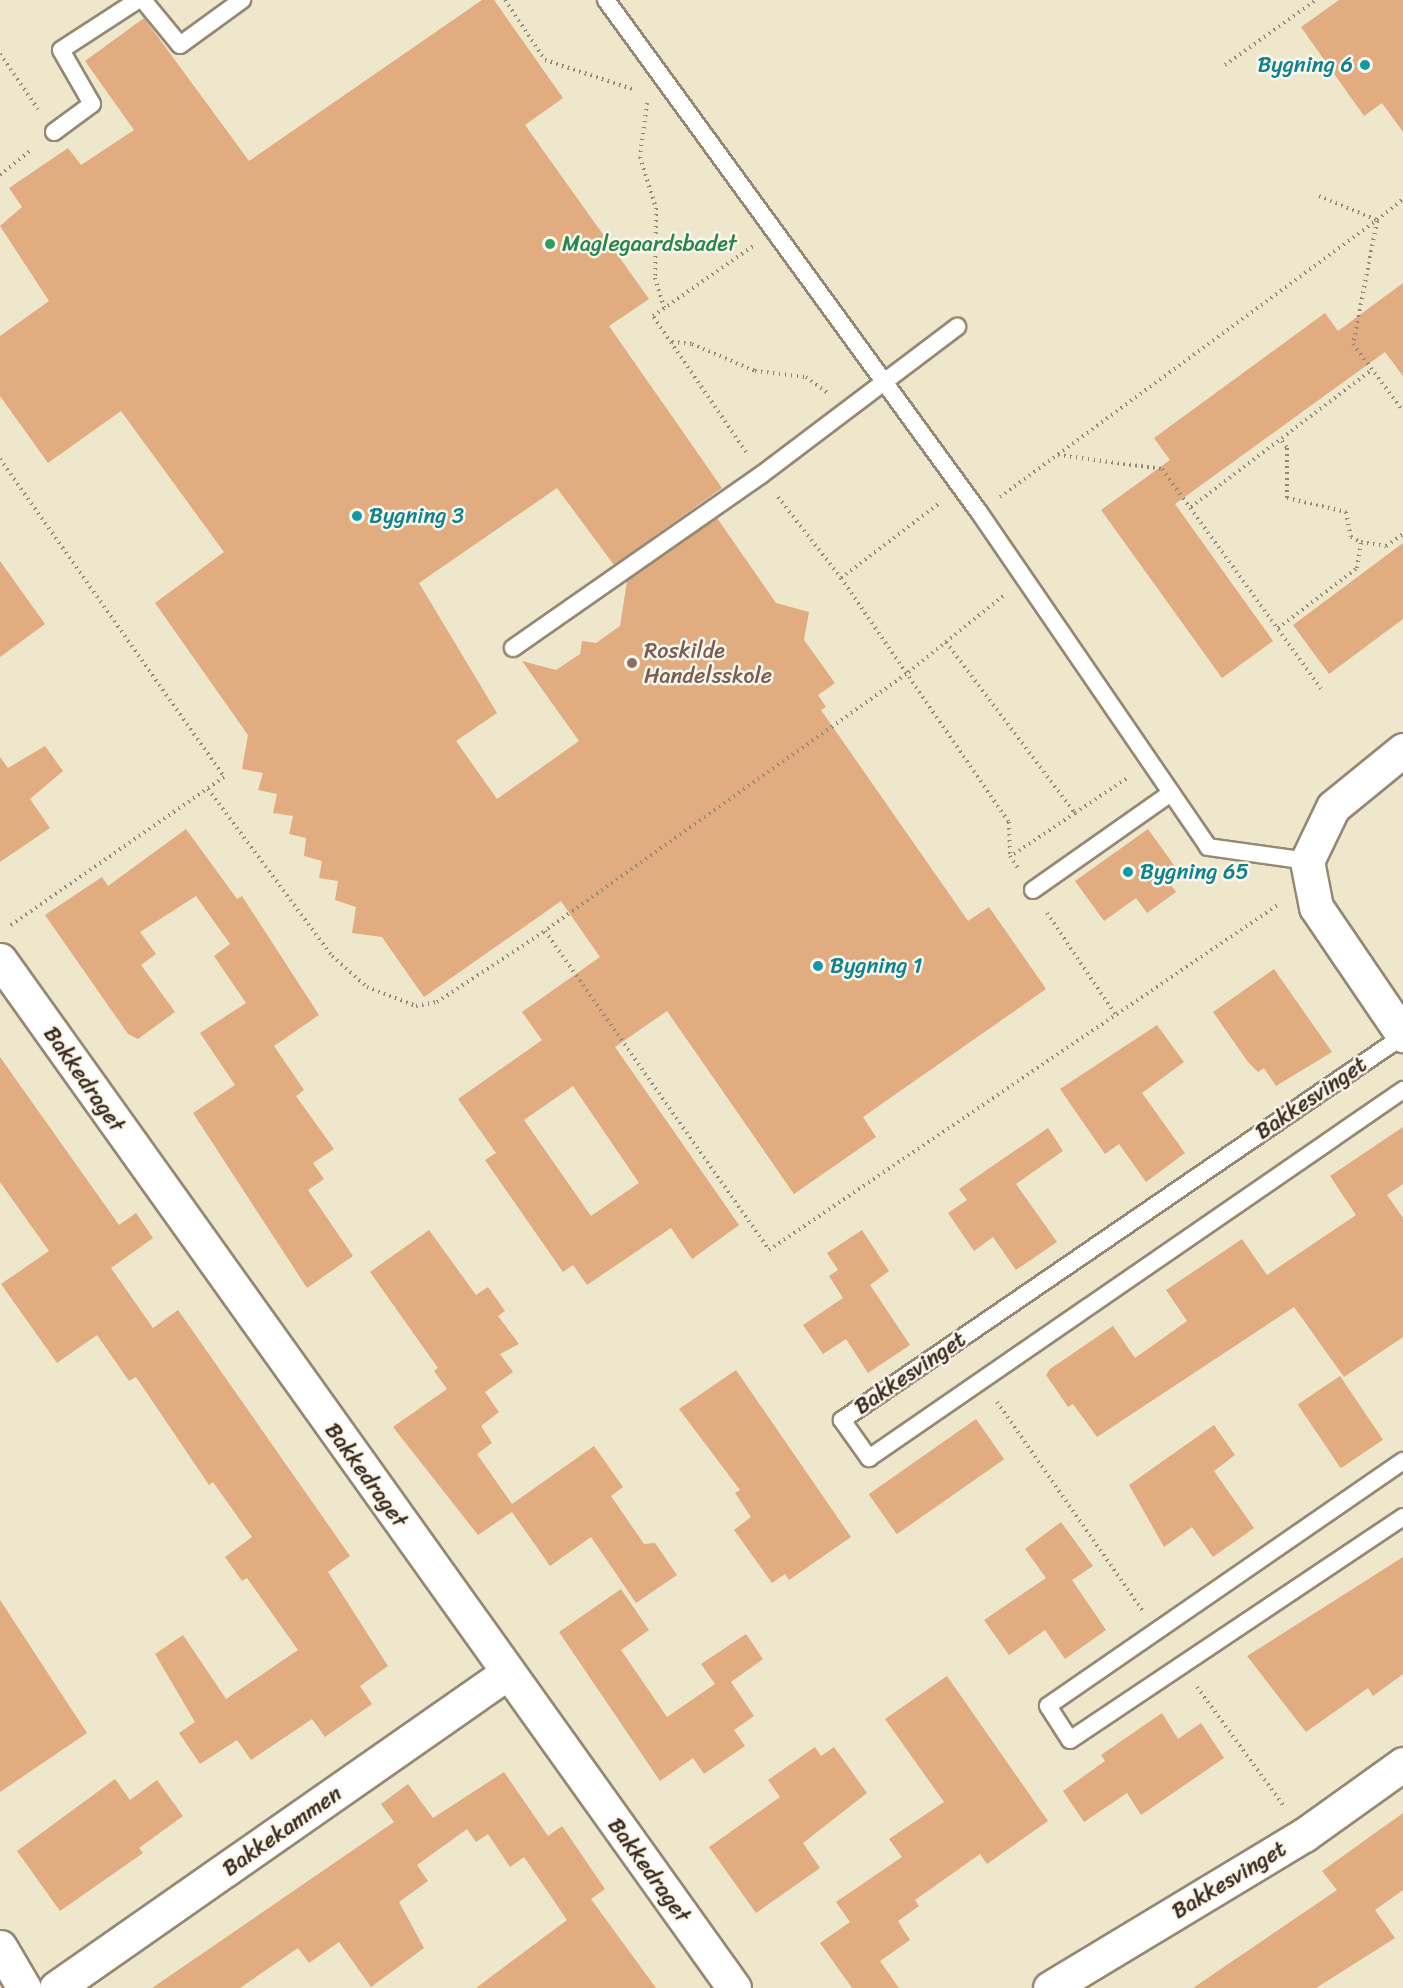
<!DOCTYPE html>
<html>
<head>
<meta charset="utf-8">
<style>
  body { margin:0 }
  #map { position:relative; width:1403px; height:1988px; overflow:hidden; background:#efe7cb; font-family:Sriracha,sans-serif }
  div>[style] { position:absolute }
  [style*='--x'] { left:calc(var(--x)*1px); top:calc(var(--y)*1px); width:calc(var(--w)*1px); rotate:calc(var(--a)*1deg) }
  .building>* { inset:0; background:#e0ac80; transform-origin:0 0 }
  .path>* { height:4px; margin-top:-2px; transform-origin:0; background:repeating-linear-gradient(90deg,#958874 0 1.5px,transparent 0 6px) }
  .roads { filter:drop-shadow(2px 0 #958874) drop-shadow(-2px 0 #958874) drop-shadow(0 2px #958874) drop-shadow(0 -2px #958874) }
  .service>* { height:16px; margin:-8px; padding:0 8px; transform-origin:8px; border-radius:8px; background:#fff }
  .minor>* { height:33px; margin:-16.5px; padding:0 16.5px; transform-origin:16.5px; border-radius:16.5px; background:#fff }
  .dots>* { width:16px; height:16px; translate:-50% -50%; box-sizing:border-box; border:3px solid #fbf7ec; border-radius:50% }
  span { translate:-50% -50%; white-space:nowrap; text-align:center; line-height:1.15; -webkit-text-stroke:5px #fbf7ec; paint-order:stroke }
  .culture-label { font-size:22px; color:#0d838f }
  .right { translate:-100% -50%; text-align:right }
  .left { translate:0 -50%; text-align:left }
  .leisure-label { font-size:22px; color:#27864d }
  .education-label { font-size:22px; color:#785e54 }
  .street-label { font-size:22px; color:#3b2a1e }
</style>
</head>
<body>
<div id="map">
  <div class="building">
    <div style="clip-path:polygon(evenodd,482px 0,494px 0,563px 98px,525px 125px,649px 299px,609px 326px,722px 488px,614px 565px,557px 488px,419px 583px,497px 713px,456px 741px,497px 799px,579px 741px,522px 661px,556px 670px,580px 654px,582px 641px,596px 643px,620px 626px,627px 581px,717px 518px,776px 603px,809px 612px,804px 640px,835px 683px,818px 695px,826px 707px,821px 710px,968px 921px,989px 907px,1046px 989px,863px 1117px,876px 1137px,794px 1194px,667px 1011px,615px 1047px,739px 1225px,692px 1259px,671px 1228px,587px 1285px,573px 1265px,563px 1272px,485px 1160px,496px 1153px,458px 1099px,542px 1040px,522px 1012px,600px 957px,561px 901px,424px 997px,382px 937px,352px 933px,356px 907px,335px 900px,338px 881px,319px 878px,322px 861px,304px 856px,306px 838px,289px 834px,293px 816px,273px 813px,277px 794px,258px 790px,263px 773px,242px 769px,248px 735px,155px 603px,224px 552px,121px 411px,48px 463px,0 396px,0 336px,49px 301px,0 226px,22px 207px,9px 188px,68px 148px,81px 165px,134px 130px,85px 61px,144px 18px,249px 161px,482px 0,573px 1086px,639px 1183px,591px 1216px,524px 1120px,573px 1086px)"></div>
    <div style="clip-path:polygon(1339px 0,1403px 0,1403px 132px,1382px 103px,1364px 116px,1301px 27px)"></div>
    <div style="clip-path:polygon(1403px 283px,1403px 376px,1385px 352px,1175px 504px,1273px 641px,1222px 678px,1101px 510px,1170px 460px,1154px 438px,1325px 313px,1338px 331px)"></div>
    <div style="clip-path:polygon(1403px 543px,1403px 619px,1329px 674px,1293px 625px)"></div>
    <div style="clip-path:polygon(0 561px,45px 624px,0 657px)"></div>
    <div style="clip-path:polygon(45px 746px,63px 771px,30px 799px,50px 828px,0 862px,0 757px,8px 768px)"></div>
    <div style="clip-path:polygon(186px 829px,237px 899px,242px 896px,319px 1015px,274px 1046px,304px 1090px,296px 1096px,334px 1149px,313px 1163px,324px 1179px,308px 1190px,353px 1256px,307px 1288px,193px 1113px,235px 1085px,200px 1033px,246px 1003px,214px 956px,230px 944px,196px 896px,140px 932px,156px 954px,141px 965px,175px 1012px,138px 1039px,128px 1034px,45px 915px,102px 877px,108px 886px)"></div>
    <div style="clip-path:polygon(1148px 829px,1176px 868px,1165px 877px,1176px 892px,1147px 913px,1136px 898px,1104px 921px,1075px 881px)"></div>
    <div style="clip-path:polygon(1274px 969px,1332px 1052px,1276px 1086px,1264px 1068px,1258px 1072px,1248px 1062px,1213px 1012px)"></div>
    <div style="clip-path:polygon(1157px 1025px,1184px 1062px,1142px 1093px,1185px 1153px,1146px 1182px,1119px 1144px,1105px 1154px,1060px 1089px)"></div>
    <div style="clip-path:polygon(0 1057px,119px 1225px,136px 1213px,153px 1238px,111px 1268px,153px 1328px,178px 1310px,350px 1556px,328px 1572px,388px 1666px,360px 1686px,372px 1704px,325px 1737px,312px 1719px,251px 1760px,237px 1740px,200px 1764px,179px 1733px,195px 1722px,155px 1654px,183px 1635px,226px 1699px,298px 1650px,247px 1578px,242px 1581px,225px 1557px,252px 1537px,213px 1482px,209px 1485px,136px 1377px,129px 1381px,97px 1335px,57px 1363px,1px 1284px,49px 1251px,0 1182px)"></div>
    <div style="clip-path:polygon(1403px 1127px,1403px 1184px,1387px 1195px,1403px 1218px,1403px 1337px,1344px 1377px,1294px 1307px,1097px 1437px,1073px 1404px,1068px 1407px,1046px 1375px,1050px 1369px,1113px 1326px,1135px 1358px,1187px 1321px,1166px 1290px,1242px 1239px,1267px 1275px,1356px 1215px,1330px 1176px)"></div>
    <div style="clip-path:polygon(1048px 1128px,1063px 1151px,1016px 1184px,1057px 1242px,1016px 1270px,993px 1237px,974px 1251px,948px 1213px,967px 1200px,959px 1189px)"></div>
    <div style="clip-path:polygon(429px 1230px,476px 1295px,488px 1287px,505px 1311px,498px 1316px,519px 1344px,500px 1354px,513px 1372px,485px 1392px,499px 1412px,481px 1426px,492px 1443px,477px 1454px,512px 1504px,594px 1446px,623px 1487px,611px 1496px,644px 1544px,655px 1543px,677px 1575px,636px 1603px,591px 1537px,550px 1566px,512px 1512px,478px 1535px,393px 1427px,447px 1389px,434px 1371px,438px 1368px,370px 1272px)"></div>
    <div style="clip-path:polygon(862px 1230px,889px 1271px,870px 1285px,910px 1345px,868px 1373px,846px 1339px,823px 1354px,803px 1325px,843px 1298px,829px 1276px,838px 1270px,827px 1253px)"></div>
    <div style="clip-path:polygon(736px 1370px,851px 1537px,789px 1580px,785px 1574px,772px 1583px,734px 1530px,751px 1517px,735px 1493px,740px 1490px,679px 1409px)"></div>
    <div style="left:1340px;top:1376px;width:77px;height:51px;rotate:56deg"></div>
    <div style="left:976px;top:1419px;width:49px;height:131px;rotate:55deg"></div>
    <div style="clip-path:polygon(1214px 1425px,1235px 1455px,1214px 1471px,1254px 1528px,1213px 1557px,1192px 1527px,1164px 1547px,1129px 1485px)"></div>
    <div style="clip-path:polygon(1061px 1522px,1093px 1566px,1072px 1580px,1106px 1630px,1065px 1659px,1045px 1630px,1009px 1655px,984px 1620px,1046px 1578px,1025px 1549px)"></div>
    <div style="clip-path:polygon(1403px 1557px,1403px 1674px,1373px 1696px,1368px 1688px,1306px 1732px,1247px 1656px)"></div>
    <div style="clip-path:polygon(621px 1589px,649px 1630px,621px 1650px,667px 1717px,715px 1684px,701px 1664px,746px 1634px,763px 1659px,731px 1682px,754px 1716px,734px 1730px,745px 1746px,704px 1774px,693px 1758px,660px 1781px,559px 1632px)"></div>
    <div style="clip-path:polygon(0 1600px,87px 1733px,0 1792px)"></div>
    <div style="clip-path:polygon(947px 1676px,1048px 1821px,987px 1864px,980px 1854px,915px 1900px,919px 1906px,898px 1921px,910px 1940px,880px 1961px,899px 1988px,852px 1988px,820px 1943px,850px 1922px,836px 1902px,902px 1857px,889px 1839px,944px 1802px,885px 1719px)"></div>
    <div style="clip-path:polygon(1162px 1713px,1178px 1739px,1201px 1723px,1224px 1758px,1141px 1815px,1127px 1793px,1084px 1822px,1063px 1791px,1105px 1761px,1101px 1755px)"></div>
    <div style="clip-path:polygon(815px 1747px,821px 1756px,834px 1747px,867px 1793px,803px 1843px,820px 1868px,756px 1913px,709px 1847px,780px 1797px,768px 1780px)"></div>
    <div style="clip-path:polygon(504px 1772px,548px 1836px,562px 1826px,605px 1889px,591px 1899px,656px 1988px,476px 1988px,567px 1920px,524px 1857px,510px 1867px,488px 1834px,476px 1842px,467px 1829px,417px 1865px,428px 1881px,399px 1902px,424px 1948px,371px 1987px,339px 1942px,309px 1963px,298px 1948px,240px 1988px,152px 1988px,394px 1822px,381px 1804px,408px 1784px,433px 1818px)"></div>
    <div style="clip-path:polygon(115px 1779px,130px 1800px,157px 1780px,183px 1816px,139px 1848px,143px 1853px,60px 1911px,17px 1851px)"></div>
    <div style="clip-path:polygon(1403px 1813px,1403px 1890px,1375px 1910px,1395px 1938px,1316px 1988px,1193px 1988px,1337px 1890px,1322px 1871px)"></div>
  </div>
  <div class="path">
    <div style="--x:505;--y:0;--w:72;--a:56.3"></div>
    <div style="--x:545;--y:60;--w:95;--a:18.4"></div>
    <div style="--x:0;--y:54;--w:67;--a:55.4"></div>
    <div style="--x:1225;--y:65;--w:112;--a:-35.5"></div>
    <div style="--x:647;--y:103;--w:54;--a:97.4"></div>
    <div style="--x:640;--y:157;--w:53;--a:72.6"></div>
    <div style="--x:656;--y:208;--w:70;--a:90.8"></div>
    <div style="--x:655;--y:278;--w:31;--a:73"></div>
    <div style="--x:0;--y:175;--w:41;--a:-39.1"></div>
    <div style="--x:1319;--y:196;--w:63;--a:22.5"></div>
    <div style="--x:1377;--y:220;--w:33;--a:-39"></div>
    <div style="--x:1377;--y:221;--w:125;--a:101"></div>
    <div style="--x:1353;--y:344;--w:84;--a:53.3"></div>
    <div style="--x:672;--y:342;--w:20;--a:6"></div>
    <div style="--x:692;--y:344;--w:69;--a:23.2"></div>
    <div style="--x:755;--y:371;--w:51;--a:6.7"></div>
    <div style="--x:806;--y:377;--w:26;--a:36"></div>
    <div style="--x:1282;--y:441;--w:9;--a:54"></div>
    <div style="--x:1287;--y:448;--w:50;--a:90"></div>
    <div style="--x:1287;--y:498;--w:61;--a:13.3"></div>
    <div style="--x:1346;--y:512;--w:25;--a:79"></div>
    <div style="--x:1351;--y:537;--w:11;--a:27"></div>
    <div style="--x:746;--y:452;--w:165;--a:-124.4"></div>
    <div style="--x:653;--y:316;--w:122;--a:-35"></div>
    <div style="--x:1058;--y:455;--w:105;--a:7.7"></div>
    <div style="--x:1162;--y:469;--w:271;--a:54.1"></div>
    <div style="--x:0;--y:459;--w:389;--a:54.8"></div>
    <div style="--x:224;--y:777;--w:261;--a:145.2"></div>
    <div style="--x:778;--y:497;--w:103;--a:52.1"></div>
    <div style="--x:841;--y:578;--w:296;--a:55.5"></div>
    <div style="--x:1009;--y:822;--w:34;--a:88"></div>
    <div style="--x:1010;--y:856;--w:15;--a:58"></div>
    <div style="--x:1000;--y:497;--w:468;--a:-36.3"></div>
    <div style="--x:1191;--y:507;--w:228;--a:-37.2"></div>
    <div style="--x:841;--y:578;--w:122;--a:-37.3"></div>
    <div style="--x:1003;--y:596;--w:124;--a:141.2"></div>
    <div style="--x:906;--y:674;--w:443;--a:144.6"></div>
    <div style="--x:545;--y:931;--w:390;--a:54.9"></div>
    <div style="--x:769;--y:1250;--w:616;--a:-34.15"></div>
    <div style="--x:1278;--y:628;--w:99;--a:-37.2"></div>
    <div style="--x:1357;--y:568;--w:26;--a:-81"></div>
    <div style="--x:1361;--y:542;--w:25;--a:9"></div>
    <div style="--x:1386;--y:546;--w:21;--a:-35"></div>
    <div style="--x:946;--y:642;--w:214;--a:53"></div>
    <div style="--x:1075;--y:813;--w:77;--a:146.1"></div>
    <div style="--x:208;--y:789;--w:208;--a:53.4"></div>
    <div style="--x:332;--y:956;--w:47;--a:41.5"></div>
    <div style="--x:367;--y:987;--w:53;--a:21.2"></div>
    <div style="--x:416;--y:1006;--w:21;--a:-11"></div>
    <div style="--x:437;--y:1002;--w:129;--a:-33.3"></div>
    <div style="--x:1075;--y:813;--w:63;--a:-33.9"></div>
    <div style="--x:1047;--y:913;--w:122;--a:56"></div>
    <div style="--x:997;--y:1402;--w:254;--a:55.1"></div>
    <div style="--x:1197;--y:1687;--w:146;--a:53.9"></div>
  </div>
  <div class="roads">
    <div class="service">
      <div style="--x:143;--y:0;--w:58;--a:50.6"></div>
      <div style="--x:180;--y:45;--w:77;--a:-36"></div>
      <div style="--x:606;--y:0;--w:633;--a:53.93"></div>
      <div style="--x:979;--y:512;--w:406;--a:55.6"></div>
      <div style="--x:1208;--y:847;--w:100;--a:8"></div>
      <div style="--x:54;--y:132;--w:47;--a:-36.4"></div>
      <div style="--x:92;--y:104;--w:62;--a:-119.9"></div>
      <div style="--x:61;--y:50;--w:92;--a:-33"></div>
      <div style="--x:513;--y:648;--w:302;--a:-34.9"></div>
      <div style="--x:761;--y:475;--w:246;--a:-37.1"></div>
      <div style="--x:1033;--y:890;--w:169;--a:-35.1"></div>
      <div style="--x:1403;--y:1036;--w:680;--a:145.61"></div>
      <div style="--x:842;--y:1420;--w:47;--a:54.6"></div>
      <div style="--x:869;--y:1458;--w:649;--a:-34.57"></div>
      <div style="--x:1403;--y:1461;--w:431;--a:145.4"></div>
      <div style="--x:1048;--y:1706;--w:40;--a:57.1"></div>
      <div style="--x:1070;--y:1740;--w:401;--a:-33.8"></div>
    </div>
    <div class="minor">
      <div style="--x:1403;--y:750;--w:90;--a:140.8"></div>
      <div style="--x:1333;--y:807;--w:60;--a:115.7"></div>
      <div style="--x:1307;--y:861;--w:47;--a:78.9"></div>
      <div style="--x:1316;--y:907;--w:155;--a:55.8"></div>
      <div style="--x:0;--y:960;--w:1263;--a:54.47"></div>
      <div style="--x:0;--y:1947;--w:48;--a:59.7"></div>
      <div style="--x:56;--y:1988;--w:550;--a:-34.93"></div>
      <div style="--x:1050;--y:1988;--w:297;--a:-31.1"></div>
      <div style="--x:1304;--y:1835;--w:122;--a:-35.6"></div>
    </div>
  </div>
  <div class="dots">
    <div style="left:1365px;top:65px;background:#0f9aa8"></div>
    <div style="left:550px;top:244px;background:#2e9e5b"></div>
    <div style="left:357px;top:516px;background:#0f9aa8"></div>
    <div style="left:632px;top:663px;background:#8d6e63"></div>
    <div style="left:1128px;top:872px;background:#0f9aa8"></div>
    <div style="left:818px;top:966px;background:#0f9aa8"></div>
  </div>
  <div class="culture-label">
    <span class="right" style="left:1353px;top:65px">Bygning 6</span>
    <span class="left" style="left:369px;top:516px">Bygning 3</span>
    <span class="left" style="left:1140px;top:872px">Bygning 65</span>
    <span class="left" style="left:830px;top:966px">Bygning 1</span>
  </div>
  <div class="leisure-label">
    <span class="left" style="left:562px;top:244px">Maglegaardsbadet</span>
  </div>
  <div class="education-label">
    <span class="left" style="left:644px;top:663px">Roskilde<br>Handelsskole</span>
  </div>
  <div class="street-label">
    <span style="left:84px;top:1079px;rotate:55deg">Bakkedraget</span>
    <span style="left:1311px;top:1098px;rotate:-34deg">Bakkesvinget</span>
    <span style="left:910px;top:1373px;rotate:-34deg">Bakkesvinget</span>
    <span style="left:366px;top:1475px;rotate:54deg">Bakkedraget</span>
    <span style="left:282px;top:1831px;rotate:-35deg">Bakkekammen</span>
    <span style="left:649px;top:1870px;rotate:54deg">Bakkedraget</span>
    <span style="left:1229px;top:1880px;rotate:-31deg">Bakkesvinget</span>
  </div>
</div>
</body>
</html>
